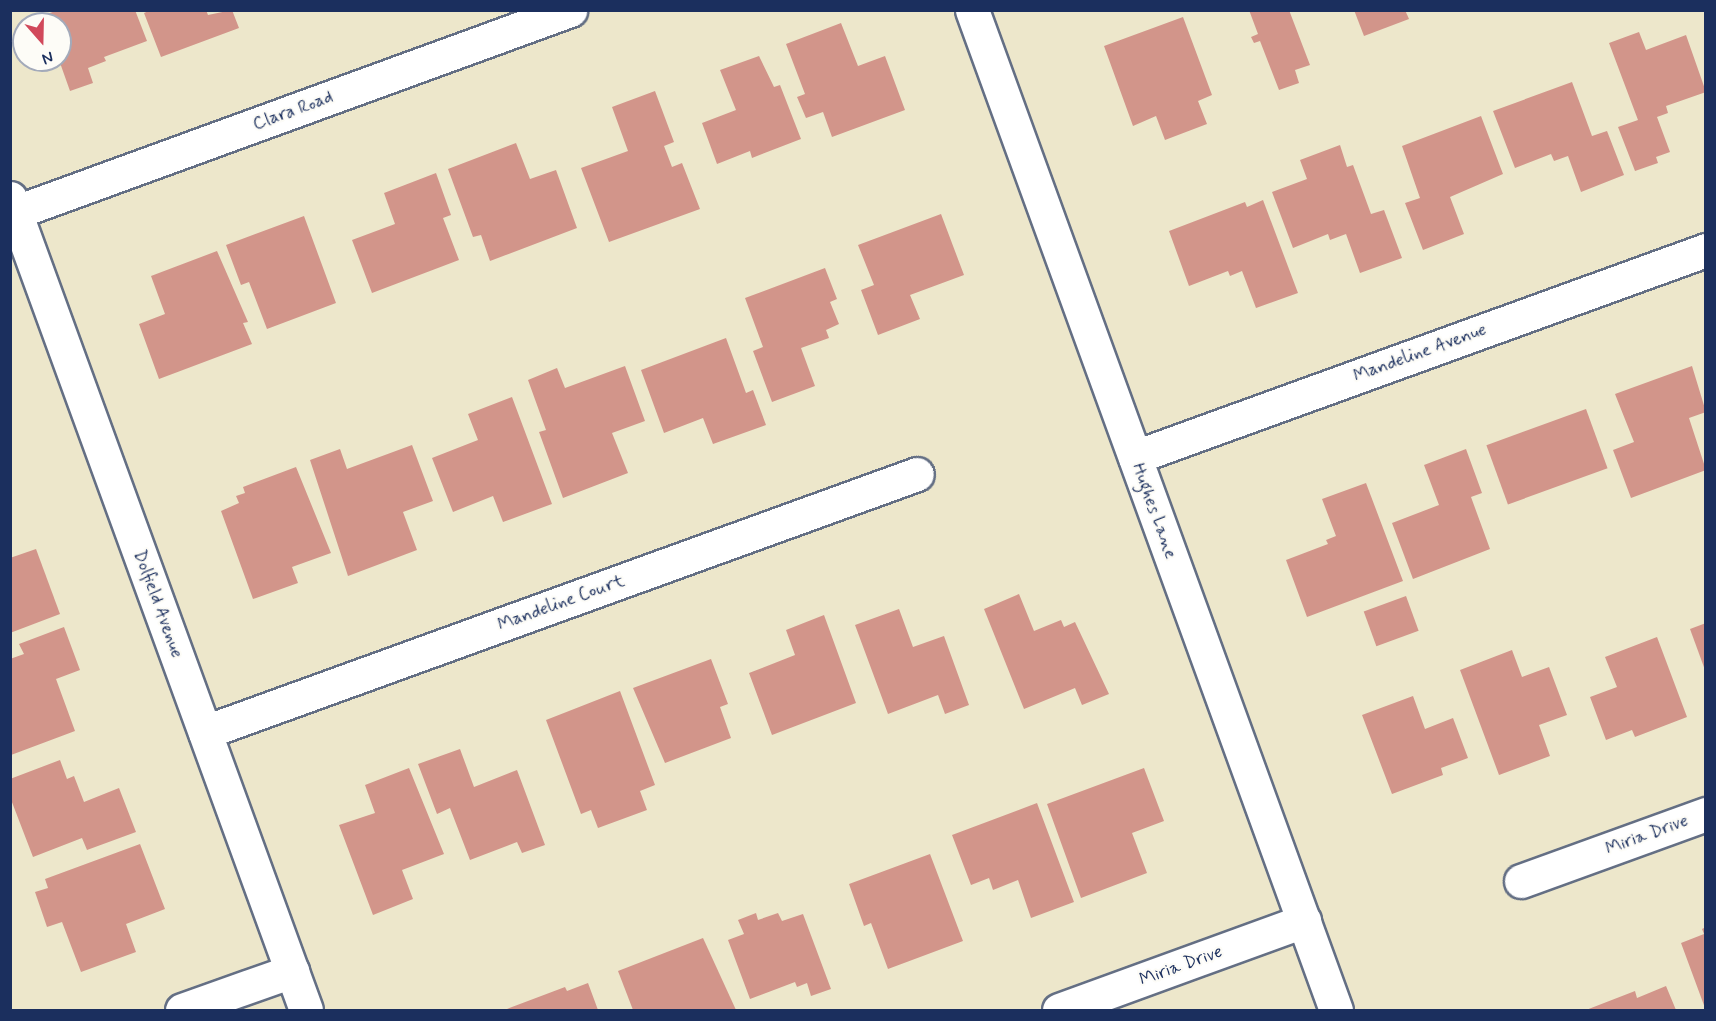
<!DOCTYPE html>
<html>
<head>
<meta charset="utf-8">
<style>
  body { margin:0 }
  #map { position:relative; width:1716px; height:1021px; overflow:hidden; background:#ede7cb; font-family:Mynerve,sans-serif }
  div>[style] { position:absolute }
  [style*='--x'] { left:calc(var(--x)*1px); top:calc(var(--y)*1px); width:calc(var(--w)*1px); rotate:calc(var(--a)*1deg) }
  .building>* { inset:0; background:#d2958a; transform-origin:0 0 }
  .roads { filter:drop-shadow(2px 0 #646f84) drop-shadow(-2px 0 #646f84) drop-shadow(0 2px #646f84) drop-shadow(0 -2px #646f84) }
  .minor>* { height:33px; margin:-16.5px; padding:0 16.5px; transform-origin:16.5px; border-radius:16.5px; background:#fff }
  .tertiary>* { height:33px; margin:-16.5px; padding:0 16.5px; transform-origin:16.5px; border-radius:16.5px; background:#fff }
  span { translate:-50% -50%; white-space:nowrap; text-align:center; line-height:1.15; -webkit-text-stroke:4.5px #fdfcf7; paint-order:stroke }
  .street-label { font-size:18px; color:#1b2f5e }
  .frame { position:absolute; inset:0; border:12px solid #1b2f5e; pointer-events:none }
  .north { position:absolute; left:12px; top:12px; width:60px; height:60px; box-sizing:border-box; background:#fdfcf7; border:2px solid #a3aaba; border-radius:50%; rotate:160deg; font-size:16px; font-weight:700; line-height:24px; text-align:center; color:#1b2f5e }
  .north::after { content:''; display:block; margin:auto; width:21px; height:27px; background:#d1495b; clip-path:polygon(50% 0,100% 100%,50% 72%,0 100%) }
</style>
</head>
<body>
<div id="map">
  <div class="building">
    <div style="clip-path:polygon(58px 10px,135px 10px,147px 41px,104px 57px,106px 61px,88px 68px,93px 83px,70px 91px,59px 60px,60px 24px,45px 24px,42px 16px)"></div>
    <div style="clip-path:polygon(151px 10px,206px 10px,208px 15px,232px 10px,239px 28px,161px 57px,144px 13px)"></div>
    <div style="clip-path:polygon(1249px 10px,1289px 10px,1310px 65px,1295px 70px,1299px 83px,1279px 90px,1260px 41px,1254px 43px,1251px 37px,1258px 34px)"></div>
    <div style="clip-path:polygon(1354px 10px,1405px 10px,1409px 19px,1364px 36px)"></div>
    <div style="clip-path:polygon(1183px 17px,1212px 95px,1198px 101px,1207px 124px,1165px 140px,1156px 116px,1133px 126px,1104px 46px)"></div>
    <div style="clip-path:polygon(841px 23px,858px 66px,885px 56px,905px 110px,832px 137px,823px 112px,806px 118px,797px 97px,805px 94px,786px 44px)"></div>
    <div style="clip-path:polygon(1639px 32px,1646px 50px,1686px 35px,1706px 92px,1666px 106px,1668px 113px,1657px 117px,1670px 152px,1656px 157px,1658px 163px,1635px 171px,1618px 127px,1638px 120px,1609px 43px)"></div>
    <div style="clip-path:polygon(759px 56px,774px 87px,780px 85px,801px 139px,752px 158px,750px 151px,717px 164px,702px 123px,736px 110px,720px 70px)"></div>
    <div style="clip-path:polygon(1572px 82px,1592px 136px,1607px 131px,1624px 175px,1581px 192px,1568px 156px,1554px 161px,1551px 154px,1515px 168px,1493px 111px)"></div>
    <div style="clip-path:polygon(655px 91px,674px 142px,664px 146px,672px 167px,682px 163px,700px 209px,609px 242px,581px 168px,628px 151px,612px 107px)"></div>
    <div style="clip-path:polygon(1481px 116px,1503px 174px,1450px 197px,1464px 234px,1423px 250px,1405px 203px,1420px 198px,1402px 146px)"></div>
    <div style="clip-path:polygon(516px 143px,530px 179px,556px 170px,577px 228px,490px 261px,481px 235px,473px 237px,448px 169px)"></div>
    <div style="clip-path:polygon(1340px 145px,1347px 167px,1353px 165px,1371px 214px,1384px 210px,1402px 258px,1360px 273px,1346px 234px,1330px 240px,1328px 234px,1293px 248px,1272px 192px,1307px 179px,1300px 160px)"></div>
    <div style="clip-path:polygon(436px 173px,451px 215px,443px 218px,459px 260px,372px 293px,352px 240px,395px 224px,384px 193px)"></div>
    <div style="clip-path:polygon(1263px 200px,1298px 293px,1256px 308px,1242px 271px,1230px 276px,1228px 271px,1189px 286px,1169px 231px,1245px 202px,1247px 207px)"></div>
    <div style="clip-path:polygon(941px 214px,964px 275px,910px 295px,920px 319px,878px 335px,861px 290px,874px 285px,858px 245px)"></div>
    <div style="clip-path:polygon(304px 216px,336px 303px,267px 329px,249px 282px,241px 285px,226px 245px)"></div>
    <div style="clip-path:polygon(217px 251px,248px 322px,243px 323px,252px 344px,159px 379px,139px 324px,165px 314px,151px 276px)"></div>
    <div style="clip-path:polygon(825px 268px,837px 299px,830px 302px,839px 324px,826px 330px,829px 338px,801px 348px,815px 386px,772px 402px,753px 351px,763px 347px,745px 298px)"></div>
    <div style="clip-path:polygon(726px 338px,746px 393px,753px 390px,766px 425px,713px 444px,703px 418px,664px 433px,641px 370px)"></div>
    <div style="clip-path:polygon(625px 366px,645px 421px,612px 433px,628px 473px,563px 498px,539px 432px,546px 430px,528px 380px,557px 368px,565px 388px)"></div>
    <div style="clip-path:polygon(1692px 366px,1706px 412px,1689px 418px,1706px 470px,1631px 498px,1613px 450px,1634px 442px,1615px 394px)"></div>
    <div style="clip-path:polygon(512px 397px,552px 504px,503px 522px,493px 496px,453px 512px,432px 458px,478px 440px,468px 414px)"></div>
    <div style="left:1586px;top:409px;width:63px;height:106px;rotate:70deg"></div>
    <div style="clip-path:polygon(412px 445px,433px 501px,403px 512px,417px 550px,348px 576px,310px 460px,340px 449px,347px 469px)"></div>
    <div style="clip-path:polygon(1466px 449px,1482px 493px,1471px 497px,1490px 549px,1413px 579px,1392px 523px,1439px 505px,1424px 465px)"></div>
    <div style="clip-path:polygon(296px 467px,331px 553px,292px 567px,298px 583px,253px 599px,221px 511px,239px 503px,236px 496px,245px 493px,243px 487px)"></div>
    <div style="clip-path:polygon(1366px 483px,1403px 581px,1307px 617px,1286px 560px,1328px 544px,1326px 540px,1336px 536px,1322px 499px)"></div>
    <div style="clip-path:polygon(36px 549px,60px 614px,10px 633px,10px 558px)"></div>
    <div style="clip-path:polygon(1019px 594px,1034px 631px,1061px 620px,1064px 627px,1075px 622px,1109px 694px,1082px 705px,1075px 688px,1024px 709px,984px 609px)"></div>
    <div style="left:1406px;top:596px;width:37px;height:45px;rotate:70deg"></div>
    <div style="clip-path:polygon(899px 609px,913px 647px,944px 636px,969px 705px,945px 714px,938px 695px,888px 714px,855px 625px)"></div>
    <div style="clip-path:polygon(824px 615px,856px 703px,772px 735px,749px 673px,795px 655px,786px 630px)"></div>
    <div style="clip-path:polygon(1706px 623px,1706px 670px,1705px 670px,1690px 629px)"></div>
    <div style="clip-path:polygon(64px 627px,80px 670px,56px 679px,75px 731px,11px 755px,10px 659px,24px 654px,19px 644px)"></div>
    <div style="clip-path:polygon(1657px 637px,1687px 717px,1635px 737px,1632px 730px,1606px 740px,1590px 697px,1617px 687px,1605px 657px)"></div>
    <div style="clip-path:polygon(1512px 650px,1522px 677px,1549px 667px,1567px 715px,1539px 725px,1550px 756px,1499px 775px,1460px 670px)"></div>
    <div style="clip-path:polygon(711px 659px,728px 704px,720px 707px,731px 738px,665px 763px,633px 688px)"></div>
    <div style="clip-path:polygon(620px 691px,655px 785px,640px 791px,647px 810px,598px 828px,591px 810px,581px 814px,546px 720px)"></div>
    <div style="clip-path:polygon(1413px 696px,1425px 729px,1453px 718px,1468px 758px,1441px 768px,1443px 775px,1392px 794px,1362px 715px)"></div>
    <div style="clip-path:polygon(460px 749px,474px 787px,517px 770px,545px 845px,522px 853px,517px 842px,470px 860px,450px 808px,437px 814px,418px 764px)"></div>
    <div style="clip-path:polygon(60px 760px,67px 779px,74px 776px,84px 802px,119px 788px,136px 832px,87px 850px,82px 838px,33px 857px,10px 797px,10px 779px)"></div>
    <div style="clip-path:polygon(409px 768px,444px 854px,402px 870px,413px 899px,373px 915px,339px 825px,375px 813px,365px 785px)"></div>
    <div style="clip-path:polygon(1144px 768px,1164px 821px,1132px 833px,1147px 873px,1081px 898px,1047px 804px)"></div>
    <div style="clip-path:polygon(1037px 803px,1074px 902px,1031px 918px,1018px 880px,993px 890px,989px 878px,971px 885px,952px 835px)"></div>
    <div style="clip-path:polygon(140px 844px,165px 909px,126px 924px,136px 952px,81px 972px,62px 922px,47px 927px,35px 892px,48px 888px,45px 879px)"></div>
    <div style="clip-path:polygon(930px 854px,963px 941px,888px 969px,871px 923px,864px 926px,849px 884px)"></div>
    <div style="clip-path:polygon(756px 913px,758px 920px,778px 913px,782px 921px,803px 914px,831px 989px,811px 996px,807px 983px,797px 987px,795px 982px,750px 999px,728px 940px,744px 934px,738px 920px)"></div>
    <div style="clip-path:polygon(1706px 927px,1706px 1008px,1705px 1008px,1681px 943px,1704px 934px,1702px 929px)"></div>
    <div style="clip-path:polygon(703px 938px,736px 1010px,633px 1010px,618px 971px)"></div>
    <div style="clip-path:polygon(588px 983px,598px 1010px,507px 1009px,565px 987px,567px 991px)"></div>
    <div style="clip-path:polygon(1666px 986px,1676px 1010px,1586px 1010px,1635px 991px,1637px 998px)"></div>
  </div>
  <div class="roads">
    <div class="minor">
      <div style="--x:10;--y:198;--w:864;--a:69.97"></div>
      <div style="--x:16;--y:212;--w:590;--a:-20.03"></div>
      <div style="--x:1135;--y:457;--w:607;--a:-19.93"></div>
      <div style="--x:205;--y:732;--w:757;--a:-19.92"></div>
      <div style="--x:1521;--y:881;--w:197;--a:-19.9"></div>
      <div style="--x:182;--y:1010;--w:117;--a:-19.5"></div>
      <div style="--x:1059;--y:1010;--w:261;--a:-20"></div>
    </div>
    <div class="tertiary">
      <div style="--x:972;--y:10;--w:1064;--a:70"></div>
    </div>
  </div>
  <div class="street-label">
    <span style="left:293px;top:111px;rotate:-20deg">Clara Road</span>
    <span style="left:1420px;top:353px;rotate:-20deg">Mandeline Avenue</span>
    <span style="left:1154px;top:511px;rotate:70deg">Hughes Lane</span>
    <span style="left:561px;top:603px;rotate:-20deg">Mandeline Court</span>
    <span style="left:158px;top:604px;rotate:70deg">Dolfield Avenue</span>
    <span style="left:1647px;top:835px;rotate:-20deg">Miria Drive</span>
    <span style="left:1181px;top:966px;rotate:-20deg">Miria Drive</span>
  </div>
  <div class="frame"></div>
  <div class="north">N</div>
</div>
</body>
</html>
